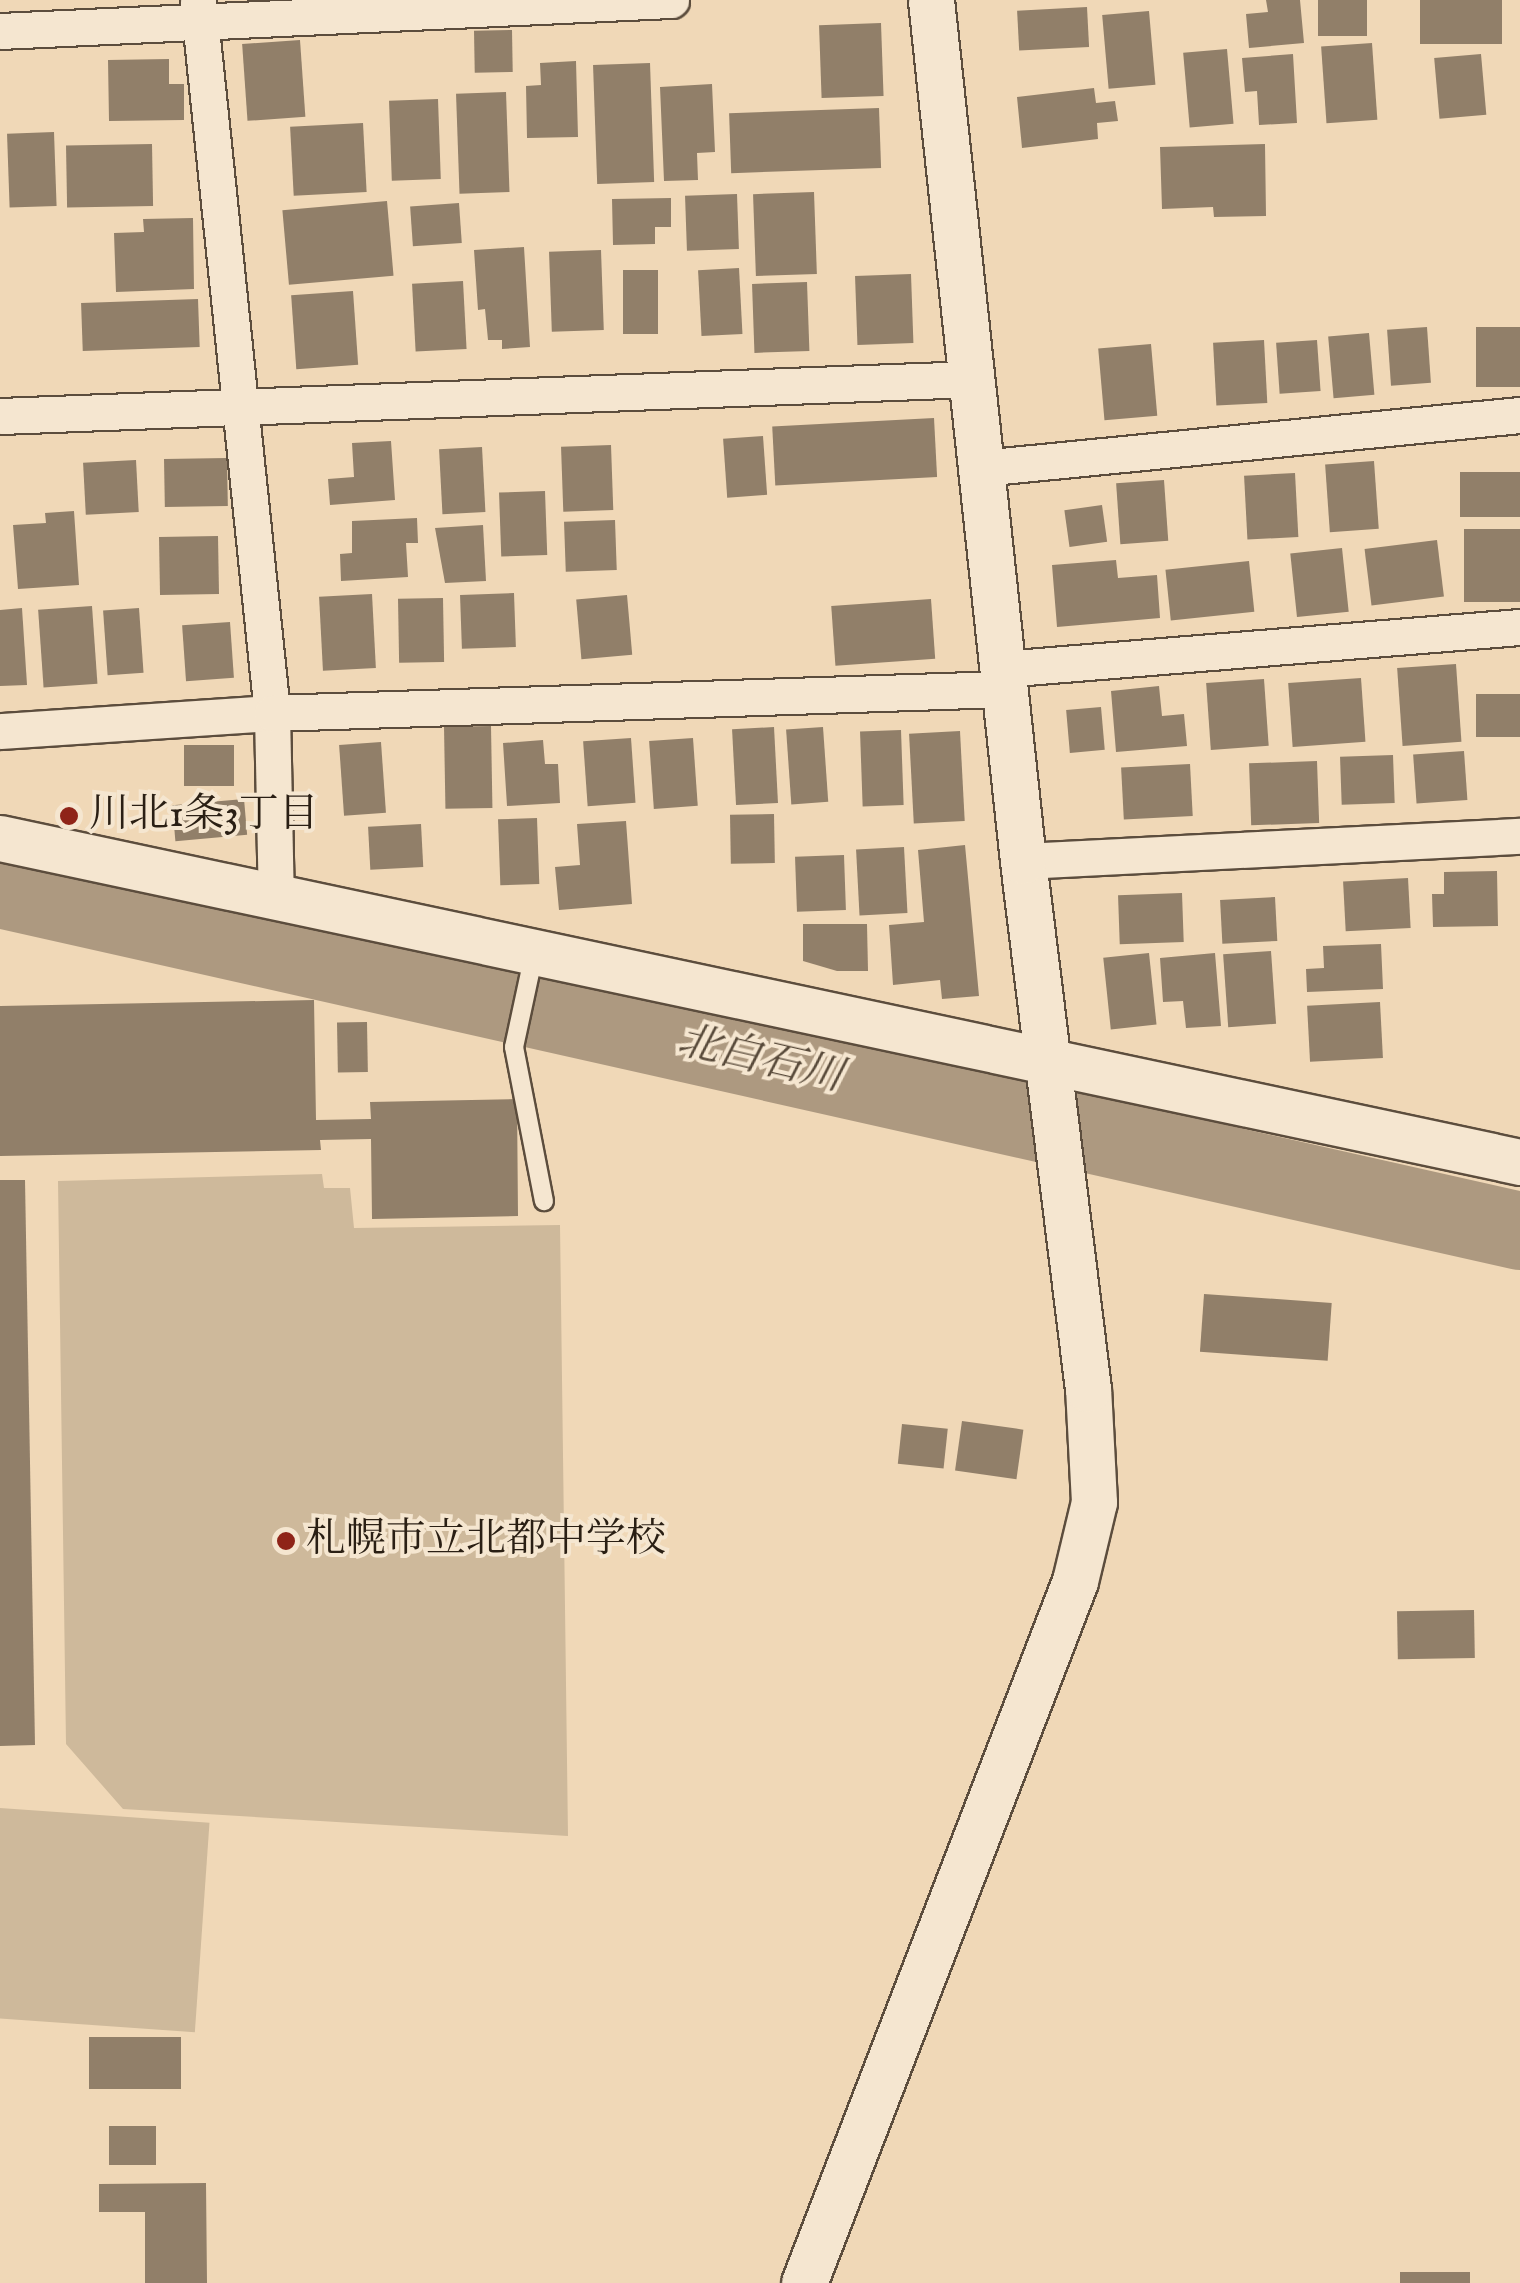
<!DOCTYPE html>
<html>
<head>
<meta charset="utf-8">
<style>
  body { margin:0 }
  #map { position:relative; width:1520px; height:2283px; overflow:hidden; background:#f0d8b7; font-family:"IM FELL English","Noto Serif JP",serif }
  div>[style] { position:absolute }
  [style*='--x'] { left:calc(var(--x)*1px); top:calc(var(--y)*1px); width:calc(var(--w)*1px); rotate:calc(var(--a)*1deg) }
  .green>* { inset:0; background:#ceb99b; transform-origin:0 0 }
  .river>* { height:78px; margin:-39px; padding:0 39px; transform-origin:39px; border-radius:39px; background:#ad9980 }
  .building>* { inset:0; background:#917f69; transform-origin:0 0 }
  .roads { filter:drop-shadow(2px 0 #5c4d3d) drop-shadow(-2px 0 #5c4d3d) drop-shadow(0 2px #5c4d3d) drop-shadow(0 -2px #5c4d3d) }
  .service>* { height:18px; margin:-9px; padding:0 9px; transform-origin:9px; border-radius:9px; background:#f5e6d0 }
  .minor>* { height:35px; margin:-17.5px; padding:0 17.5px; transform-origin:17.5px; border-radius:17.5px; background:#f5e6d0 }
  .tertiary>* { height:45px; margin:-22.5px; padding:0 22.5px; transform-origin:22.5px; border-radius:22.5px; background:#f5e6d0 }
  .dots>* { width:28px; height:28px; translate:-50% -50%; box-sizing:border-box; border:5px solid #f5e6d0; border-radius:50% }
  span { translate:-50% -50%; white-space:nowrap; text-align:center; line-height:1.15; -webkit-text-stroke:8px #f5e6d0; paint-order:stroke }
  .poi-label { font-size:40px; color:#2a1f14 }
  .left { translate:0 -50%; text-align:left }
  .water-label { font-size:42px; color:#584a3a; font-style:italic }
</style>
</head>
<body>
<div id="map">
  <div class="green">
    <div style="clip-path:polygon(322px 1174px,324px 1188px,350px 1188px,354px 1228px,560px 1225px,568px 1836px,123px 1809px,66px 1744px,58px 1181px)"></div>
    <div style="left:0;top:1808px;width:210px;height:210px;rotate:4deg"></div>
  </div>
  <div class="river">
    <div style="--x:0;--y:889;--w:1558;--a:12.68"></div>
  </div>
  <div class="building">
    <div style="clip-path:polygon(1266px 0,1300px 0,1304px 43px,1249px 48px,1246px 14px,1268px 12px)"></div>
    <div style="left:1318px;top:0;width:49px;height:36px"></div>
    <div style="left:1420px;top:0;width:82px;height:44px"></div>
    <div style="left:1087px;top:7px;width:40px;height:70px;rotate:87deg"></div>
    <div style="left:1149px;top:11px;width:74px;height:47px;rotate:85deg"></div>
    <div style="left:881px;top:23px;width:73px;height:62px;rotate:88deg"></div>
    <div style="left:512px;top:30px;width:42px;height:38px;rotate:89deg"></div>
    <div style="left:300px;top:40px;width:77px;height:58px;rotate:86deg"></div>
    <div style="left:1372px;top:43px;width:77px;height:51px;rotate:86deg"></div>
    <div style="left:1227px;top:49px;width:75px;height:44px;rotate:85deg"></div>
    <div style="clip-path:polygon(1293px 54px,1297px 123px,1259px 125px,1257px 91px,1245px 92px,1242px 58px)"></div>
    <div style="left:1481px;top:54px;width:61px;height:47px;rotate:85deg"></div>
    <div style="clip-path:polygon(169px 59px,169px 84px,184px 84px,184px 120px,109px 121px,108px 60px)"></div>
    <div style="clip-path:polygon(576px 61px,578px 137px,527px 138px,526px 86px,541px 85px,540px 63px)"></div>
    <div style="left:650px;top:63px;width:119px;height:57px;rotate:88deg"></div>
    <div style="clip-path:polygon(712px 84px,715px 152px,697px 153px,698px 180px,664px 181px,660px 87px)"></div>
    <div style="clip-path:polygon(1094px 88px,1096px 103px,1115px 101px,1118px 121px,1097px 123px,1098px 139px,1022px 148px,1017px 97px)"></div>
    <div style="left:506px;top:92px;width:100px;height:50px;rotate:88deg"></div>
    <div style="left:438px;top:99px;width:80px;height:49px;rotate:88deg"></div>
    <div style="left:879px;top:108px;width:60px;height:150px;rotate:88deg"></div>
    <div style="left:363px;top:123px;width:69px;height:73px;rotate:87deg"></div>
    <div style="left:54px;top:132px;width:74px;height:47px;rotate:88deg"></div>
    <div style="left:152px;top:144px;width:62px;height:86px;rotate:89deg"></div>
    <div style="clip-path:polygon(1265px 144px,1266px 216px,1214px 217px,1213px 207px,1162px 209px,1160px 147px)"></div>
    <div style="left:814px;top:192px;width:82px;height:61px;rotate:88deg"></div>
    <div style="left:737px;top:194px;width:55px;height:52px;rotate:88deg"></div>
    <div style="clip-path:polygon(671px 198px,671px 227px,655px 227px,655px 244px,613px 245px,612px 199px)"></div>
    <div style="left:387px;top:201px;width:75px;height:105px;rotate:85deg"></div>
    <div style="left:459px;top:203px;width:40px;height:49px;rotate:86deg"></div>
    <div style="clip-path:polygon(193px 218px,194px 289px,116px 292px,114px 233px,144px 232px,143px 219px)"></div>
    <div style="clip-path:polygon(524px 247px,530px 347px,502px 349px,502px 340px,488px 340px,485px 309px,478px 310px,474px 250px)"></div>
    <div style="left:601px;top:250px;width:80px;height:52px;rotate:88deg"></div>
    <div style="left:739px;top:268px;width:66px;height:41px;rotate:87deg"></div>
    <div style="left:623px;top:270px;width:35px;height:64px"></div>
    <div style="left:911px;top:274px;width:69px;height:56px;rotate:88deg"></div>
    <div style="left:463px;top:281px;width:68px;height:51px;rotate:87deg"></div>
    <div style="left:807px;top:282px;width:69px;height:55px;rotate:88deg"></div>
    <div style="left:353px;top:291px;width:74px;height:62px;rotate:86deg"></div>
    <div style="left:198px;top:299px;width:48px;height:117px;rotate:88deg"></div>
    <div style="left:1427px;top:327px;width:56px;height:40px;rotate:86deg"></div>
    <div style="left:1520px;top:327px;width:60px;height:44px;rotate:90deg"></div>
    <div style="left:1369px;top:333px;width:62px;height:41px;rotate:85deg"></div>
    <div style="left:1264px;top:340px;width:63px;height:51px;rotate:87deg"></div>
    <div style="left:1317px;top:340px;width:51px;height:41px;rotate:86deg"></div>
    <div style="left:1151px;top:344px;width:72px;height:53px;rotate:85deg"></div>
    <div style="left:934px;top:418px;width:59px;height:162px;rotate:87deg"></div>
    <div style="left:763px;top:436px;width:59px;height:40px;rotate:86deg"></div>
    <div style="clip-path:polygon(391px 441px,395px 500px,330px 505px,328px 479px,354px 477px,352px 443px)"></div>
    <div style="left:611px;top:445px;width:65px;height:50px;rotate:88deg"></div>
    <div style="left:482px;top:447px;width:65px;height:43px;rotate:87deg"></div>
    <div style="left:227px;top:458px;width:48px;height:63px;rotate:89deg"></div>
    <div style="left:136px;top:460px;width:52px;height:53px;rotate:87deg"></div>
    <div style="left:1374px;top:461px;width:68px;height:49px;rotate:86deg"></div>
    <div style="left:1520px;top:472px;width:45px;height:60px;rotate:90deg"></div>
    <div style="left:1295px;top:473px;width:64px;height:51px;rotate:87deg"></div>
    <div style="left:1164px;top:480px;width:61px;height:48px;rotate:86deg"></div>
    <div style="left:545px;top:491px;width:64px;height:46px;rotate:88deg"></div>
    <div style="left:1102px;top:505px;width:37px;height:38px;rotate:82deg"></div>
    <div style="clip-path:polygon(74px 511px,79px 585px,18px 589px,13px 525px,46px 523px,45px 513px)"></div>
    <div style="clip-path:polygon(417px 518px,418px 543px,406px 543px,408px 577px,341px 581px,340px 554px,352px 553px,352px 521px)"></div>
    <div style="left:615px;top:520px;width:50px;height:51px;rotate:88deg"></div>
    <div style="clip-path:polygon(483px 525px,486px 581px,445px 583px,435px 528px)"></div>
    <div style="left:1520px;top:529px;width:73px;height:56px;rotate:90deg"></div>
    <div style="left:218px;top:536px;width:58px;height:59px;rotate:89deg"></div>
    <div style="left:1437px;top:540px;width:57px;height:73px;rotate:83deg"></div>
    <div style="left:1342px;top:548px;width:64px;height:52px;rotate:84deg"></div>
    <div style="clip-path:polygon(1116px 560px,1118px 578px,1157px 575px,1160px 618px,1057px 627px,1052px 565px)"></div>
    <div style="left:1249px;top:561px;width:51px;height:84px;rotate:84deg"></div>
    <div style="left:514px;top:593px;width:54px;height:54px;rotate:88deg"></div>
    <div style="left:372px;top:594px;width:74px;height:53px;rotate:87deg"></div>
    <div style="left:627px;top:595px;width:60px;height:51px;rotate:85deg"></div>
    <div style="left:443px;top:598px;width:64px;height:45px;rotate:89deg"></div>
    <div style="left:931px;top:599px;width:60px;height:100px;rotate:86deg"></div>
    <div style="left:92px;top:606px;width:78px;height:54px;rotate:86deg"></div>
    <div style="clip-path:polygon(22px 608px,27px 685px,0 686px,0 610px)"></div>
    <div style="left:139px;top:608px;width:65px;height:36px;rotate:86deg"></div>
    <div style="left:230px;top:622px;width:56px;height:48px;rotate:86deg"></div>
    <div style="left:1456px;top:664px;width:78px;height:59px;rotate:86deg"></div>
    <div style="left:1361px;top:678px;width:64px;height:73px;rotate:86deg"></div>
    <div style="left:1264px;top:679px;width:67px;height:58px;rotate:86deg"></div>
    <div style="clip-path:polygon(1159px 686px,1162px 716px,1184px 714px,1187px 746px,1116px 752px,1111px 691px)"></div>
    <div style="left:1520px;top:694px;width:43px;height:44px;rotate:90deg"></div>
    <div style="left:1101px;top:707px;width:43px;height:35px;rotate:85deg"></div>
    <div style="left:491px;top:726px;width:82px;height:47px;rotate:89deg"></div>
    <div style="left:774px;top:727px;width:76px;height:42px;rotate:87deg"></div>
    <div style="left:823px;top:727px;width:75px;height:37px;rotate:86deg"></div>
    <div style="left:901px;top:730px;width:75px;height:41px;rotate:88deg"></div>
    <div style="left:960px;top:731px;width:90px;height:51px;rotate:87deg"></div>
    <div style="left:631px;top:738px;width:65px;height:48px;rotate:86deg"></div>
    <div style="left:693px;top:738px;width:68px;height:44px;rotate:86deg"></div>
    <div style="clip-path:polygon(543px 740px,545px 764px,558px 764px,560px 803px,507px 806px,503px 743px)"></div>
    <div style="left:381px;top:742px;width:71px;height:42px;rotate:86deg"></div>
    <div style="left:234px;top:745px;width:41px;height:50px;rotate:90deg"></div>
    <div style="left:1464px;top:751px;width:49px;height:51px;rotate:86deg"></div>
    <div style="left:1393px;top:755px;width:48px;height:53px;rotate:88deg"></div>
    <div style="left:1317px;top:761px;width:62px;height:68px;rotate:88deg"></div>
    <div style="left:1190px;top:764px;width:52px;height:69px;rotate:87deg"></div>
    <div style="left:244px;top:799px;width:36px;height:72px;rotate:85deg"></div>
    <div style="left:774px;top:814px;width:49px;height:44px;rotate:89deg"></div>
    <div style="left:537px;top:818px;width:66px;height:39px;rotate:88deg"></div>
    <div style="clip-path:polygon(626px 821px,632px 904px,559px 910px,555px 867px,580px 865px,577px 824px)"></div>
    <div style="left:421px;top:824px;width:43px;height:53px;rotate:87deg"></div>
    <div style="clip-path:polygon(965px 845px,979px 996px,942px 999px,940px 980px,893px 985px,889px 925px,924px 922px,918px 850px)"></div>
    <div style="left:904px;top:847px;width:66px;height:48px;rotate:87deg"></div>
    <div style="left:844px;top:855px;width:55px;height:49px;rotate:88deg"></div>
    <div style="clip-path:polygon(1497px 871px,1498px 926px,1433px 927px,1432px 894px,1444px 894px,1444px 872px)"></div>
    <div style="left:1408px;top:878px;width:50px;height:65px;rotate:87deg"></div>
    <div style="left:1182px;top:893px;width:49px;height:64px;rotate:88deg"></div>
    <div style="left:1275px;top:897px;width:44px;height:55px;rotate:87deg"></div>
    <div style="clip-path:polygon(803px 924px,867px 924px,868px 971px,837px 971px,803px 961px)"></div>
    <div style="clip-path:polygon(1381px 944px,1383px 989px,1307px 992px,1306px 969px,1324px 968px,1323px 946px)"></div>
    <div style="left:1271px;top:951px;width:73px;height:48px;rotate:86deg"></div>
    <div style="left:1149px;top:953px;width:72px;height:46px;rotate:84deg"></div>
    <div style="clip-path:polygon(1215px 953px,1221px 1026px,1186px 1028px,1183px 1001px,1163px 1002px,1160px 958px)"></div>
    <div style="clip-path:polygon(314px 1000px,316px 1120px,371px 1119px,370px 1102px,517px 1099px,518px 1216px,372px 1219px,371px 1139px,320px 1140px,321px 1150px,0 1156px,0 1006px)"></div>
    <div style="left:1380px;top:1002px;width:56px;height:73px;rotate:87deg"></div>
    <div style="left:367px;top:1022px;width:50px;height:30px;rotate:89deg"></div>
    <div style="clip-path:polygon(0 1180px,25px 1180px,35px 1745px,0 1746px)"></div>
    <div style="left:1204px;top:1294px;width:128px;height:58px;rotate:4deg"></div>
    <div style="left:962px;top:1421px;width:62px;height:50px;rotate:8deg"></div>
    <div style="left:902px;top:1424px;width:46px;height:40px;rotate:6deg"></div>
    <div style="left:1474px;top:1610px;width:48px;height:77px;rotate:89deg"></div>
    <div style="left:89px;top:2037px;width:92px;height:52px"></div>
    <div style="left:109px;top:2126px;width:47px;height:39px"></div>
    <div style="clip-path:polygon(206px 2183px,207px 2283px,145px 2283px,145px 2212px,99px 2212px,99px 2184px)"></div>
    <div style="left:1470px;top:2272px;width:11px;height:70px;rotate:90deg"></div>
  </div>
  <div class="roads">
    <div class="service">
      <div style="--x:534;--y:954;--w:95;--a:102.1"></div>
      <div style="--x:514;--y:1047;--w:157;--a:79"></div>
    </div>
    <div class="minor">
      <div style="--x:198;--y:0;--w:717;--a:84.07"></div>
      <div style="--x:272;--y:713;--w:188;--a:88.8"></div>
      <div style="--x:0;--y:31;--w:672;--a:-2.65"></div>
      <div style="--x:0;--y:416;--w:973;--a:-2.18"></div>
      <div style="--x:981;--y:468;--w:542;--a:-5.62"></div>
      <div style="--x:1002;--y:669;--w:520;--a:-4.64"></div>
      <div style="--x:0;--y:731;--w:273;--a:-3.8"></div>
      <div style="--x:272;--y:713;--w:732;--a:-1.88"></div>
      <div style="--x:1023;--y:861;--w:498;--a:-2.9"></div>
    </div>
    <div class="tertiary">
      <div style="--x:0;--y:838;--w:1554;--a:12.03"></div>
      <div style="--x:804;--y:2283;--w:752;--a:-68.89"></div>
      <div style="--x:1075;--y:1581;--w:81;--a:-76.5"></div>
      <div style="--x:1094;--y:1502;--w:113;--a:-93"></div>
      <div style="--x:1088;--y:1389;--w:532;--a:-97.02"></div>
      <div style="--x:1023;--y:861;--w:866;--a:-96.1"></div>
    </div>
  </div>
  <div class="dots">
    <div style="left:69px;top:816px;background:#8f2418"></div>
    <div style="left:286px;top:1541px;background:#8f2418"></div>
  </div>
  <div class="poi-label">
    <span class="left" style="left:89px;top:816px">川北1条3丁目</span>
    <span class="left" style="left:306px;top:1541px">札幌市立北都中学校</span>
  </div>
  <div class="water-label">
    <span style="left:760px;top:1060px;rotate:13deg">北白石川</span>
  </div>
</div>
</body>
</html>
